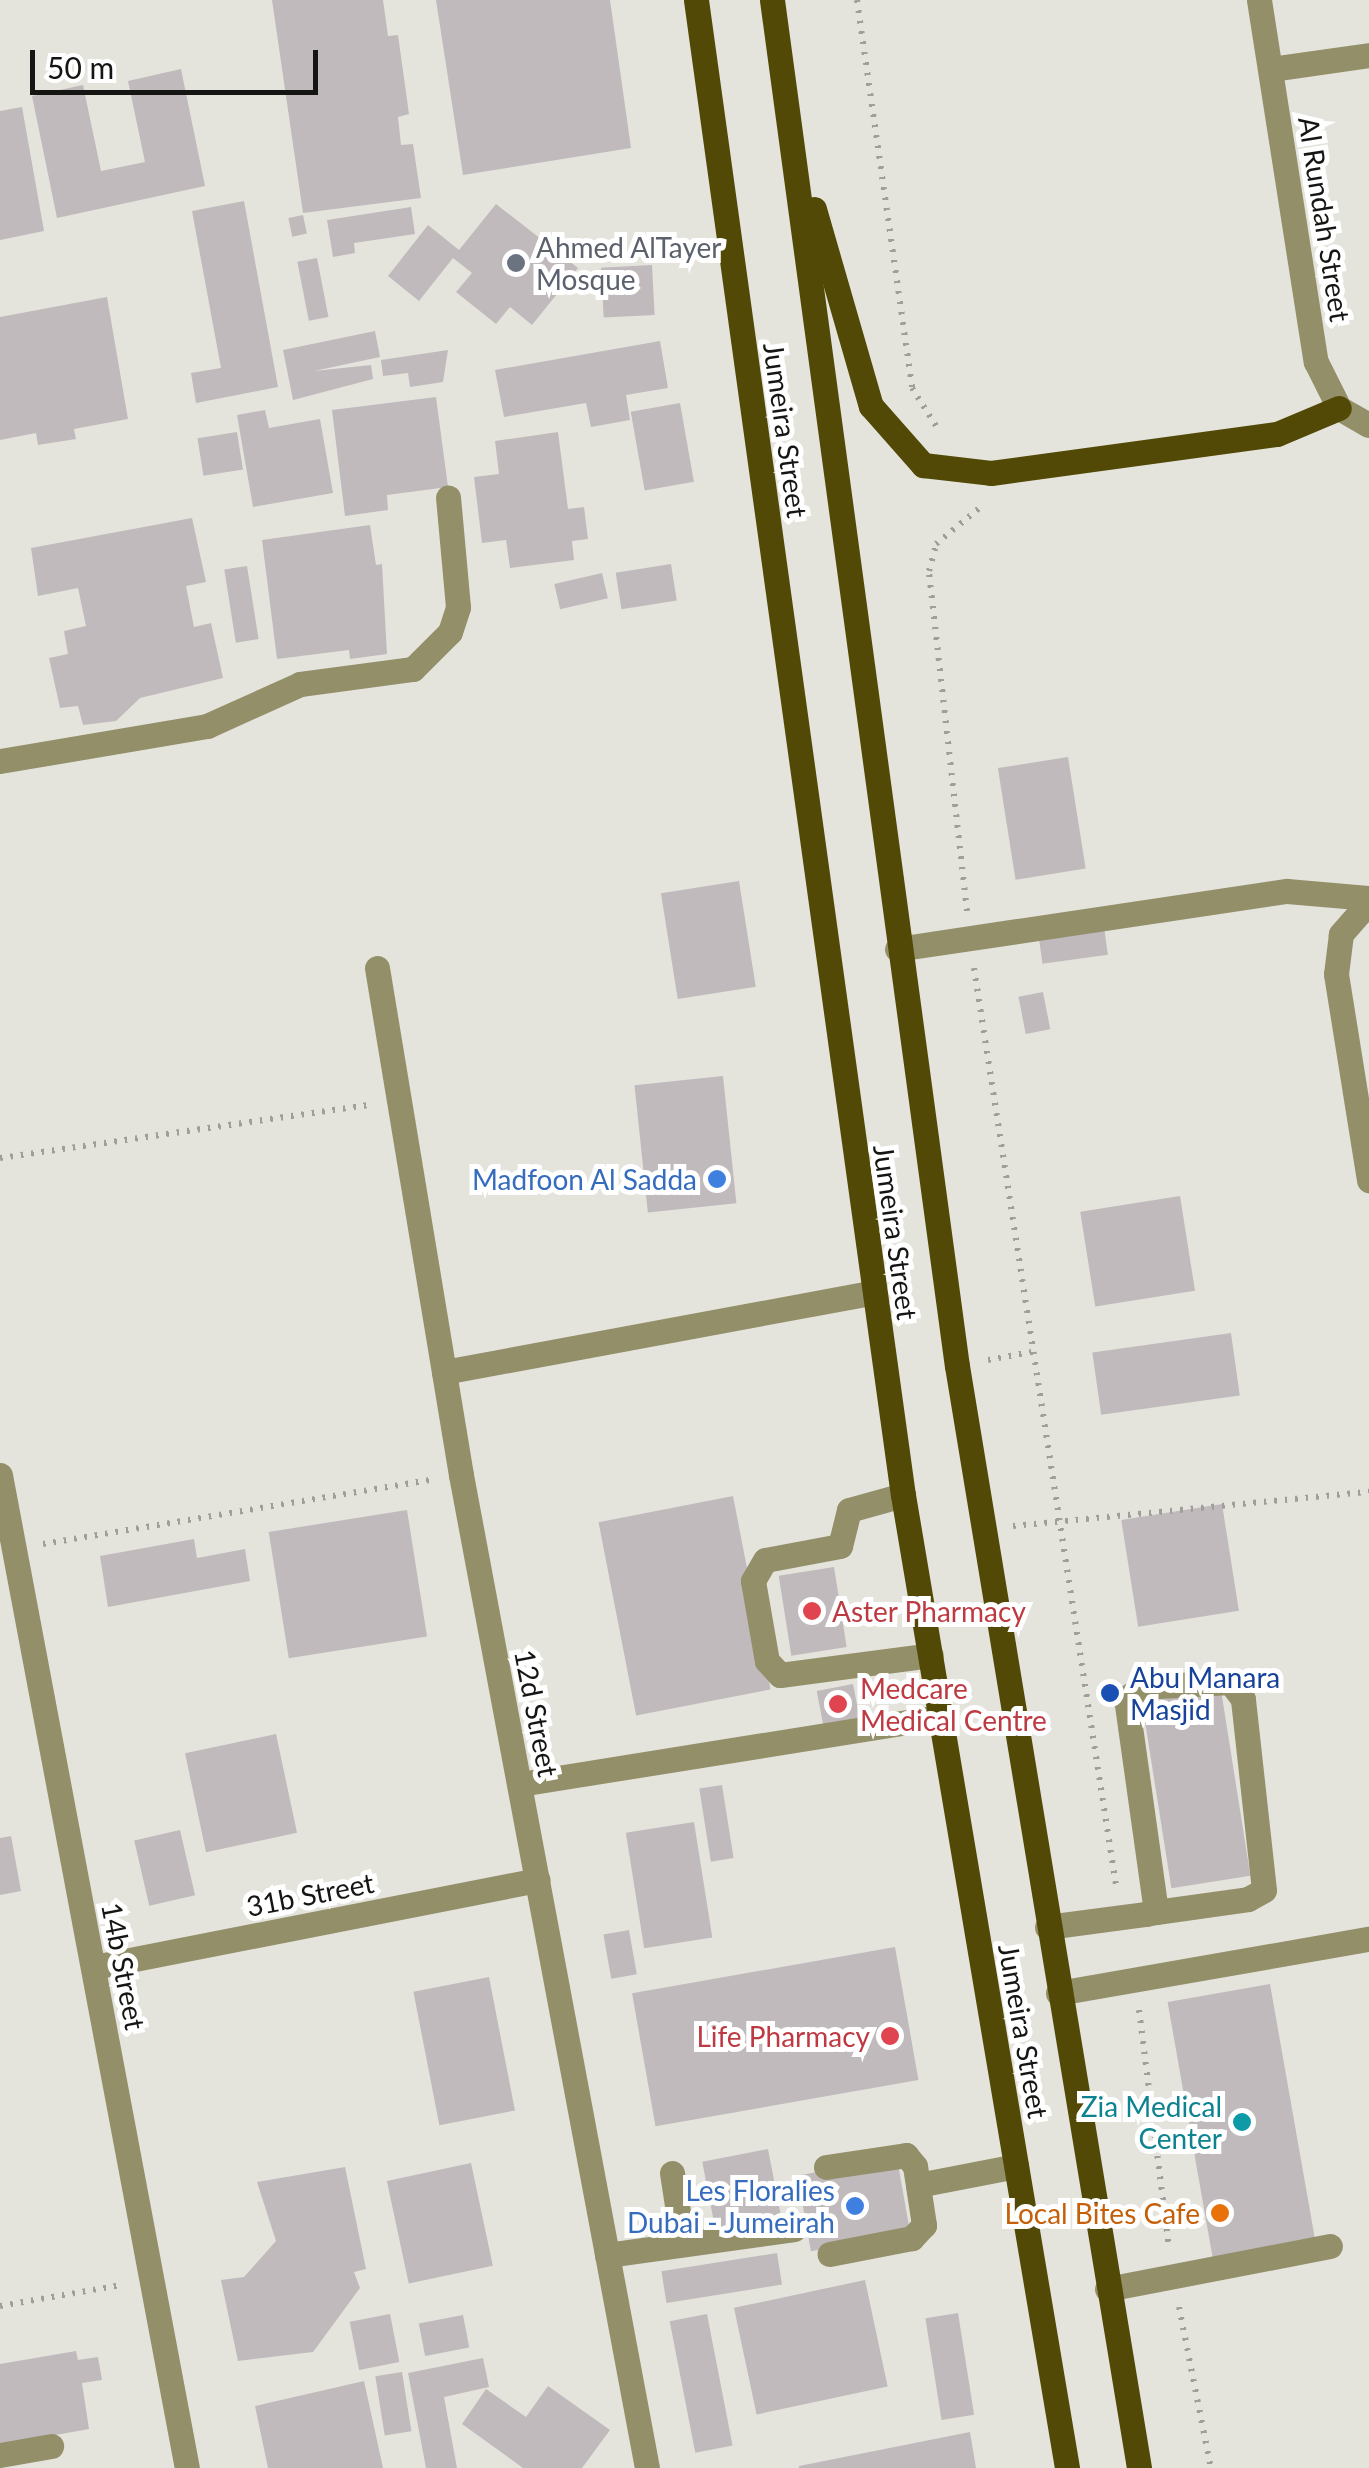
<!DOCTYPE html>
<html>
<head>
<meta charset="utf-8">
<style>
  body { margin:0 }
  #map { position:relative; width:1369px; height:2468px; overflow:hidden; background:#e4e4dd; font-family:Lato,sans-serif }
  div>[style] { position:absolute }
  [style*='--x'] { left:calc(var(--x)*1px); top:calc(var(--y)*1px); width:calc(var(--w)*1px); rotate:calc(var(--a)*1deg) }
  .building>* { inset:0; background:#c0babd; transform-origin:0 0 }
  .path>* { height:6px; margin-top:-3px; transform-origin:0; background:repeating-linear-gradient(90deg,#9f9f9a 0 2.5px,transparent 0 10.5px) }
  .minor>* { height:25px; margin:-12.5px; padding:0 12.5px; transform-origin:12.5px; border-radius:12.5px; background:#938f69 }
  .major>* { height:25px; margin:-12.5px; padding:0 12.5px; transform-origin:12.5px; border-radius:12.5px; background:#514905 }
  .dots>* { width:28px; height:28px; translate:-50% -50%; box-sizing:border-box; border:5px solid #fff; border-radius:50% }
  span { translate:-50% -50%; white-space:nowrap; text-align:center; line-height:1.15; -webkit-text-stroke:10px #fff; paint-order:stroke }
  .street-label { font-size:28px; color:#151513 }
  .worship-label { font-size:28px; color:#5b616d }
  .left { translate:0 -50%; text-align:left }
  .shop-label { font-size:28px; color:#366cbe }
  .right { translate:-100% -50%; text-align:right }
  .health-label { font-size:28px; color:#be3a42 }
  .transit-label { font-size:28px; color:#164399 }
  .culture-label { font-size:28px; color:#0d838f }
  .food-label { font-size:28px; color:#c56008 }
  .scale { position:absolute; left:30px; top:50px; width:288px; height:45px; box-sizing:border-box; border:5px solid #151513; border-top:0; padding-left:12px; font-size:30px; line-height:35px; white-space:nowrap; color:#151513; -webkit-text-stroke:8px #fff; paint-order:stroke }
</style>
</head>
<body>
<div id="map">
  <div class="building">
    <div style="clip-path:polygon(272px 0,383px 0,388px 36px,398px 35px,409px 114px,398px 117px,401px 145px,413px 144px,421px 198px,303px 213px)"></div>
    <div style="clip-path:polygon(436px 0,610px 0,631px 148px,463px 175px)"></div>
    <div style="clip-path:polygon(181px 69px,205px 186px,57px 218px,32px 96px,83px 85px,101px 171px,145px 162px,128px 81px)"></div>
    <div style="clip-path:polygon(22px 107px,44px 231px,0 240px,0 111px)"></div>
    <div style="clip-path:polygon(244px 201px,278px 387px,196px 403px,191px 373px,221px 368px,192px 211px)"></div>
    <div style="clip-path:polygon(496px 204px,578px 268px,532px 325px,510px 307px,496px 324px,456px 292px,472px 273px,453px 258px,419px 301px,388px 276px,428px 225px,459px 250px)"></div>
    <div style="clip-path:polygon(411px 207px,415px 234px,354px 243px,355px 253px,333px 257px,327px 220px)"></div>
    <div style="left:303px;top:215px;width:19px;height:15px;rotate:78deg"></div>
    <div style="left:317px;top:258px;width:60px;height:20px;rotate:79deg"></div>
    <div style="left:652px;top:265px;width:50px;height:51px;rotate:87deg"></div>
    <div style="clip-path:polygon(107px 297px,128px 419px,74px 429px,76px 439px,38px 445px,36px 433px,0 440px,0 317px)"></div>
    <div style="clip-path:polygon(375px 331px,380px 357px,314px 371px,371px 365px,373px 379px,293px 400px,283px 350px)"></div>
    <div style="clip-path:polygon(660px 341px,668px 388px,626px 395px,630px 420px,591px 427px,586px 403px,504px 417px,495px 370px)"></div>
    <div style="clip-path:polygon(448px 350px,443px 382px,410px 387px,408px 373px,383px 376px,381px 360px)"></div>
    <div style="clip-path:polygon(436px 397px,448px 487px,387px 495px,388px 510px,345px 516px,332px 410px)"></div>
    <div style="left:680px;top:403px;width:80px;height:50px;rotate:80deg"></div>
    <div style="clip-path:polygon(265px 410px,269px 428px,320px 419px,333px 493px,253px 507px,237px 415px)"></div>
    <div style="left:237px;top:432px;width:38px;height:40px;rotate:81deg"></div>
    <div style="clip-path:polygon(558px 432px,568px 509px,584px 507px,588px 539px,572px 541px,574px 560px,510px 568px,506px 540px,482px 543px,474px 477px,499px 474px,495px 441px)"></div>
    <div style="clip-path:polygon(192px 518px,206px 582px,186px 586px,194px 627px,211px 623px,223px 678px,140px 698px,116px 721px,83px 725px,78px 706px,60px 708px,49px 658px,68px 654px,64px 631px,86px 626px,78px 588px,38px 596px,31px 548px)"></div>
    <div style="clip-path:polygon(370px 525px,376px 565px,382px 564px,387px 654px,350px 659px,349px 650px,277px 659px,262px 540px)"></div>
    <div style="left:671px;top:564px;width:37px;height:56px;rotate:81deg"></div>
    <div style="left:247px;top:566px;width:74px;height:23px;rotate:81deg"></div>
    <div style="left:602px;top:573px;width:26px;height:49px;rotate:77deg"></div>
    <div style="left:1068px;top:757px;width:113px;height:71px;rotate:81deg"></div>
    <div style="left:739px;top:881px;width:107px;height:79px;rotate:81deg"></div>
    <div style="left:1103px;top:920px;width:35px;height:66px;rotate:82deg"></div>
    <div style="left:1043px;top:992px;width:38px;height:25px;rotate:79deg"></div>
    <div style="left:723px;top:1076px;width:128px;height:89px;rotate:84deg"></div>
    <div style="left:1180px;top:1196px;width:96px;height:101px;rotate:81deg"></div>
    <div style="left:1231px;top:1333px;width:63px;height:140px;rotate:82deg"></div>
    <div style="left:733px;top:1496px;width:197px;height:137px;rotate:79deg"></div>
    <div style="left:1222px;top:1504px;width:108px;height:102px;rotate:81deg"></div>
    <div style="left:407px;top:1510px;width:128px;height:140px;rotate:81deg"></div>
    <div style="clip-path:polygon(194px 1539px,197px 1558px,245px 1549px,250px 1581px,108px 1607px,100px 1556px)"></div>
    <div style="left:834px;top:1567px;width:81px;height:56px;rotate:81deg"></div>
    <div style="left:853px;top:1684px;width:36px;height:37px;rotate:79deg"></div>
    <div style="left:1221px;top:1690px;width:188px;height:80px;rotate:81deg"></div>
    <div style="left:276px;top:1734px;width:101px;height:93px;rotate:78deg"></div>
    <div style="left:722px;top:1785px;width:74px;height:23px;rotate:81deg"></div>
    <div style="left:694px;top:1822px;width:117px;height:69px;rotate:81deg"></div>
    <div style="left:180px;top:1830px;width:67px;height:47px;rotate:77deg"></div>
    <div style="clip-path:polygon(11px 1836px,21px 1891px,0 1895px,0 1838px)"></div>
    <div style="left:629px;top:1930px;width:45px;height:26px;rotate:80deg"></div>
    <div style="left:895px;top:1947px;width:135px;height:267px;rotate:80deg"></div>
    <div style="left:489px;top:1977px;width:136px;height:77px;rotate:79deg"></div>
    <div style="left:1270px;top:1984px;width:264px;height:104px;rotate:80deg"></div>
    <div style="left:768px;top:2149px;width:70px;height:67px;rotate:79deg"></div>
    <div style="left:897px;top:2158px;width:77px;height:101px;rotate:80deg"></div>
    <div style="left:471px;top:2163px;width:105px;height:86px;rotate:78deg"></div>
    <div style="clip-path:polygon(345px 2167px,366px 2269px,354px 2272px,360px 2288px,313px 2352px,238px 2361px,221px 2280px,244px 2277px,276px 2241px,257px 2182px)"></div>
    <div style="left:777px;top:2253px;width:32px;height:117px;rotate:81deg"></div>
    <div style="left:865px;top:2280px;width:109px;height:134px;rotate:78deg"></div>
    <div style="left:958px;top:2313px;width:103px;height:33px;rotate:81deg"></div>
    <div style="left:390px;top:2314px;width:49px;height:41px;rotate:79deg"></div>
    <div style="left:707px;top:2314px;width:134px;height:38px;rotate:79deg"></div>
    <div style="left:463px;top:2315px;width:33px;height:45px;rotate:79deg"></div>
    <div style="clip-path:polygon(76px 2351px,78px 2360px,98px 2357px,102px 2380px,82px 2383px,89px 2429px,0 2445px,0 2364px)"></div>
    <div style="clip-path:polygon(483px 2358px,489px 2387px,444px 2397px,457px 2468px,426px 2468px,408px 2373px)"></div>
    <div style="left:402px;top:2372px;width:60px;height:27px;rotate:81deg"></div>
    <div style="clip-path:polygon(364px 2381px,383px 2468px,268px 2468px,255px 2406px)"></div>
    <div style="clip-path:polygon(548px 2386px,610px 2430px,582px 2468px,523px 2468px,462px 2424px,486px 2389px,526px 2417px)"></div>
    <div style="clip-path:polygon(970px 2432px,976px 2468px,799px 2468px,799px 2466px)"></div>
  </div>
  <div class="path">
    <div style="--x:857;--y:0;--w:392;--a:81.9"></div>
    <div style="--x:912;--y:388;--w:49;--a:57.6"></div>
    <div style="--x:967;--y:911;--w:342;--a:-96.4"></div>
    <div style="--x:929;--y:571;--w:28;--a:-75"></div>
    <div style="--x:936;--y:544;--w:61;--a:-39.7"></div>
    <div style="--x:974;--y:968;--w:928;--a:81.2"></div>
    <div style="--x:0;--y:1158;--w:374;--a:-8.2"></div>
    <div style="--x:988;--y:1360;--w:44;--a:-10.5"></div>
    <div style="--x:1013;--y:1526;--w:358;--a:-5.5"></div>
    <div style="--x:43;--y:1544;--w:392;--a:-9.4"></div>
    <div style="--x:1139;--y:2010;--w:238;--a:82.8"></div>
    <div style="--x:0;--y:2306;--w:124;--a:-9.8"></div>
    <div style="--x:1179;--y:2307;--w:164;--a:78.8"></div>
  </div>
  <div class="minor">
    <div style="--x:1259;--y:0;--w:366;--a:81.1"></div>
    <div style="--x:1316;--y:362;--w:51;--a:63.4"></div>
    <div style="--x:1339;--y:408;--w:34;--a:30"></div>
    <div style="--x:1271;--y:69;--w:99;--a:-8.1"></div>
    <div style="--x:0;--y:761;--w:210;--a:-9.6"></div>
    <div style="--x:207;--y:726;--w:102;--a:-24.3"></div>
    <div style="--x:300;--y:684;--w:114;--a:-7.6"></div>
    <div style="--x:413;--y:669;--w:52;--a:-45"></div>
    <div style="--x:450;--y:632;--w:26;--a:-72"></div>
    <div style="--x:458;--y:607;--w:110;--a:-95.2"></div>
    <div style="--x:1369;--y:902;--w:43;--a:131.2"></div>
    <div style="--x:1341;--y:934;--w:40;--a:97.1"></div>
    <div style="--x:1336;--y:974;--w:209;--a:80.9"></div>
    <div style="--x:897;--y:949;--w:394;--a:-8.5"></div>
    <div style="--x:1287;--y:891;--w:82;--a:4.9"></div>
    <div style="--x:377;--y:968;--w:514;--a:80.59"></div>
    <div style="--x:461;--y:1475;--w:1010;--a:79.39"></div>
    <div style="--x:444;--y:1372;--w:437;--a:-10.5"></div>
    <div style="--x:0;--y:1475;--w:1010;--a:79.34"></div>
    <div style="--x:903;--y:1495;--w:56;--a:164.5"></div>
    <div style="--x:849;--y:1510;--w:37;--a:104"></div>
    <div style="--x:840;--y:1546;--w:76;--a:169.4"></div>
    <div style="--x:765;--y:1560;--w:24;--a:120"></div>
    <div style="--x:753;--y:1581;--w:81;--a:80.1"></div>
    <div style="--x:767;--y:1661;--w:19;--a:47"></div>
    <div style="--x:780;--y:1675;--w:152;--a:-7.5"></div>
    <div style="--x:520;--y:1784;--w:425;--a:-9.1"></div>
    <div style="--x:1047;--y:1927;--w:100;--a:-7.5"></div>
    <div style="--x:1146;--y:1914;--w:10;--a:-11"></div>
    <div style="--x:1156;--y:1912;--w:93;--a:-8"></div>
    <div style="--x:1248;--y:1899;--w:18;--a:-29"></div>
    <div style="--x:1264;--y:1890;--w:192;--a:-96.3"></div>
    <div style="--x:1243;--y:1699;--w:21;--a:-127"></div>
    <div style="--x:1230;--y:1682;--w:88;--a:176.7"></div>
    <div style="--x:1142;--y:1687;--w:19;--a:145"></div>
    <div style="--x:1126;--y:1698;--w:216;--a:82"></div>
    <div style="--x:94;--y:1967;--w:452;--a:-11.1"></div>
    <div style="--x:1058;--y:1993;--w:316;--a:-9.9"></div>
    <div style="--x:826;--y:2167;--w:81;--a:-8.5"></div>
    <div style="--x:906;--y:2155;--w:14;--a:51"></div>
    <div style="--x:915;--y:2166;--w:60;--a:81.3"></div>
    <div style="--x:924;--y:2225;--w:18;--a:133"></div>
    <div style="--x:912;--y:2238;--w:84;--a:169"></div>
    <div style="--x:672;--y:2173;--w:72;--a:81.2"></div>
    <div style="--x:918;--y:2185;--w:100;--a:-11"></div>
    <div style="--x:607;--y:2255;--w:189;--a:-7.9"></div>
    <div style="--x:1107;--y:2289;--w:227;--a:-10.9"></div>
    <div style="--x:0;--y:2455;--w:52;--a:-10"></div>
  </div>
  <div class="major">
    <div style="--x:696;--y:0;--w:1509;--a:82.12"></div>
    <div style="--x:903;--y:1495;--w:987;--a:80.43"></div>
    <div style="--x:772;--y:0;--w:1378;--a:82.29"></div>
    <div style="--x:957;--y:1366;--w:1117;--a:80.62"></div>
    <div style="--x:814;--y:209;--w:205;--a:73.9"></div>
    <div style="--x:871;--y:406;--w:79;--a:48.6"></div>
    <div style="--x:923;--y:465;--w:68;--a:6.7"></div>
    <div style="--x:991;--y:473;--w:289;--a:-7.8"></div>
    <div style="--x:1277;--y:434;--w:67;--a:-22.8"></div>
  </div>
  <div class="dots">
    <div style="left:516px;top:263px;background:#6b7280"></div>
    <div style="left:717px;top:1179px;background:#3f7fe0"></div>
    <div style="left:812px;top:1611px;background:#e0444e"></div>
    <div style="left:1110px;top:1693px;background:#1a4fb4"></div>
    <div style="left:838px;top:1704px;background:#e0444e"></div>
    <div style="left:890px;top:2036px;background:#e0444e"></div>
    <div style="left:1242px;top:2122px;background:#0f9aa8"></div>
    <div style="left:855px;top:2206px;background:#3f7fe0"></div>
    <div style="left:1220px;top:2213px;background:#e8710a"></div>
  </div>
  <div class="street-label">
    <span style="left:1325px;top:219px;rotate:81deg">Al Rundah Street</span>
    <span style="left:786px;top:430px;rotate:82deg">Jumeira Street</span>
    <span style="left:896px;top:1232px;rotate:82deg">Jumeira Street</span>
    <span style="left:537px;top:1713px;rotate:79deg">12d Street</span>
    <span style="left:310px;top:1894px;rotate:-11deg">31b Street</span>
    <span style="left:124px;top:1966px;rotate:79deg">14b Street</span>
    <span style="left:1024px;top:2031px;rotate:80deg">Jumeira Street</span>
  </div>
  <div class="worship-label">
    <span class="left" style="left:536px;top:263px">Ahmed AlTayer<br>Mosque</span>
  </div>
  <div class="shop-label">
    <span class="right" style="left:697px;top:1179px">Madfoon Al Sadda</span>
    <span class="right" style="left:835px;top:2206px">Les Floralies<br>Dubai - Jumeirah</span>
  </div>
  <div class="health-label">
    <span class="left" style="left:832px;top:1611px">Aster Pharmacy</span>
    <span class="left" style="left:860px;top:1704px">Medcare<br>Medical Centre</span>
    <span class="right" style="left:870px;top:2036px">Life Pharmacy</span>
  </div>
  <div class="transit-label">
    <span class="left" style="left:1130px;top:1693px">Abu Manara<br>Masjid</span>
  </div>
  <div class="culture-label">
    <span class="right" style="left:1222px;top:2122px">Zia Medical<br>Center</span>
  </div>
  <div class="food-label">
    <span class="right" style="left:1200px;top:2213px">Local Bites Cafe</span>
  </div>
  <div class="scale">50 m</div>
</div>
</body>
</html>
